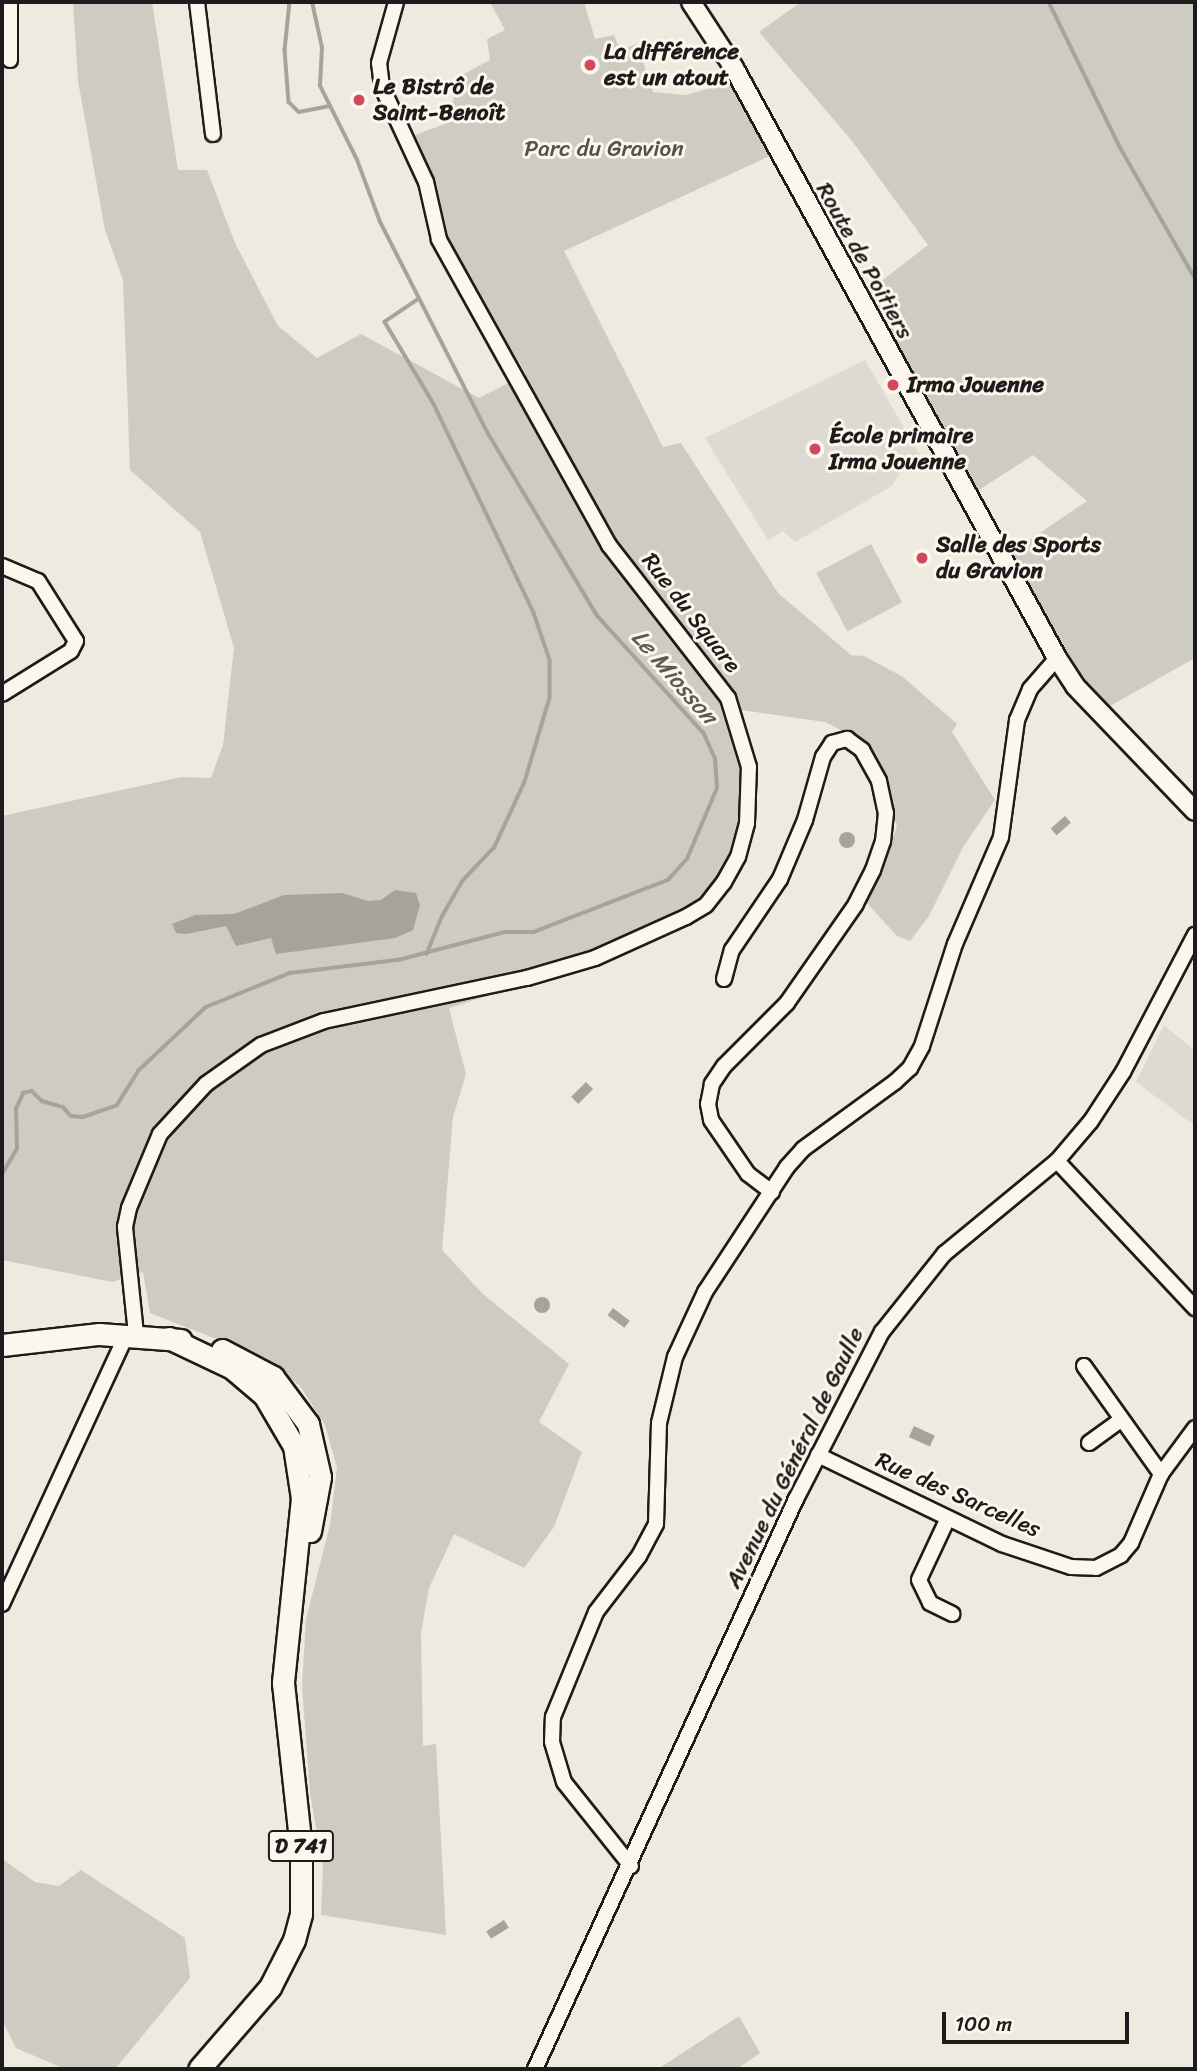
<!DOCTYPE html>
<html>
<head>
<meta charset="utf-8">
<style>
  body { margin:0 }
  #map { position:relative; width:1197px; height:2071px; overflow:hidden; background:#eeeadf; font-family:Sriracha,sans-serif }
  div>[style] { position:absolute }
  [style*='--x'] { left:calc(var(--x)*1px); top:calc(var(--y)*1px); width:calc(var(--w)*1px); rotate:calc(var(--a)*1deg) }
  .built>* { inset:0; background:#dedad1 }
  .green>* { inset:0; background:#ceccc2; transform-origin:0 0 }
  .water>* { inset:0; background:#a6a39d; transform-origin:0 0 }
  .round { border-radius:50% }
  .stream>* { height:3.5px; margin:-1.75px; padding:0 1.75px; transform-origin:1.75px; border-radius:1.75px; background:#a6a39d }
  .roads { filter:drop-shadow(2px 0 #1c1c1c) drop-shadow(-2px 0 #1c1c1c) drop-shadow(0 2px #1c1c1c) drop-shadow(0 -2px #1c1c1c) }
  .minor>* { height:14px; margin:-7px; padding:0 7px; transform-origin:7px; border-radius:7px; background:#fbf7ec }
  .tertiary>* { height:18px; margin:-9px; padding:0 9px; transform-origin:9px; border-radius:9px; background:#fbf7ec }
  .primary>* { height:21px; margin:-10.5px; padding:0 10.5px; transform-origin:10.5px; border-radius:10.5px; background:#fbf7ec }
  .dots>* { width:19px; height:19px; translate:-50% -50%; box-sizing:border-box; border:4px solid #fbf7ec; border-radius:50% }
  span { translate:-50% -50%; white-space:nowrap; text-align:center; line-height:1.15; -webkit-text-stroke:6px #fbf7ec; paint-order:stroke }
  .shield-label span { padding:2px 5px; background:#fbf7ec; border:2px solid; border-radius:5px; -webkit-text-stroke-width:0 }
  .shield-label { font-size:21px; color:#1c1c1c; font-weight:700 }
  .poi-label { font-size:23px; color:#1c1c1c; font-weight:700 }
  .left { translate:0 -50%; text-align:left }
  .park-label { font-size:23px; color:#51514e }
  .street-label { font-size:23px; color:#1c1c1c }
  .water-label { font-size:24px; color:#5a5956; font-style:italic }
  .frame { position:absolute; inset:0; border:4px solid #1c1c1c; pointer-events:none }
  .scale { position:absolute; left:942px; top:2012px; width:187px; height:32px; box-sizing:border-box; border:4px solid #1c1c1c; border-top:0; padding-left:9px; font-size:21px; line-height:24px; white-space:nowrap; color:#1c1c1c; -webkit-text-stroke:5px #fbf7ec; paint-order:stroke }
</style>
</head>
<body>
<div id="map">
  <div class="built">
    <div style="clip-path:polygon(865px 360px,920px 455px,905px 464px,892px 486px,795px 542px,783px 531px,768px 540px,705px 438px)"></div>
    <div style="clip-path:polygon(1164px 1025px,1195px 1051px,1195px 1126px,1136px 1082px)"></div>
  </div>
  <div class="green">
    <div style="clip-path:polygon(73px 2px,152px 2px,178px 170px,207px 170px,235px 243px,278px 326px,317px 358px,361px 334px,479px 398px,526px 374px,449px 244px,436px 185px,415px 135px,445px 124px,462px 75px,490px 60px,487px 39px,505px 30px,490px 2px,584px 2px,595px 39px,614px 35px,620px 50px,637px 44px,653px 92px,686px 95px,731px 82px,772px 155px,564px 251px,663px 447px,681px 443px,778px 593px,851px 655px,864px 656px,903px 677px,957px 724px,952px 732px,995px 800px,963px 847px,929px 916px,910px 941px,897px 936px,866px 902px,897px 827px,879px 764px,857px 738px,825px 722px,741px 710px,754px 751px,755px 827px,740px 874px,712px 908px,673px 933px,598px 961px,449px 1008px,466px 1074px,453px 1117px,442px 1250px,483px 1294px,569px 1364px,539px 1422px,582px 1452px,554px 1527px,524px 1568px,454px 1534px,429px 1588px,421px 1633px,423px 1746px,436px 1744px,446px 1935px,321px 1915px,323px 1867px,310px 1793px,302px 1686px,306px 1619px,330px 1525px,337px 1468px,325px 1425px,300px 1386px,265px 1358px,150px 1313px,143px 1272px,112px 1282px,2px 1260px,2px 816px,181px 777px,211px 778px,223px 745px,234px 648px,200px 532px,130px 470px,123px 280px,105px 230px,78px 81px)"></div>
    <div style="clip-path:polygon(801px 2px,1195px 2px,1195px 658px,1110px 706px,1081px 675px,1010px 553px,1087px 501px,1033px 455px,976px 492px,866px 293px,928px 245px,852px 141px,759px 32px)"></div>
    <div style="left:871px;top:544px;width:66px;height:62px;rotate:62deg"></div>
    <div style="clip-path:polygon(2px 1859px,35px 1882px,59px 1886px,81px 1870px,185px 1938px,190px 1978px,115px 2069px,65px 2069px,16px 2048px,2px 2020px)"></div>
    <div style="clip-path:polygon(739px 2016px,760px 2053px,737px 2069px,658px 2069px)"></div>
  </div>
  <div class="water">
    <div style="left:1065px;top:816px;width:9px;height:19px;rotate:49deg"></div>
    <div class="round" style="left:839px;top:832px;width:16px;height:16px"></div>
    <div style="clip-path:polygon(395px 890px,416px 893px,420px 905px,413px 930px,395px 938px,276px 954px,271px 938px,236px 946px,226px 926px,187px 934px,176px 933px,172px 924px,195px 915px,234px 914px,284px 895px,342px 893px,368px 901px,381px 900px)"></div>
    <div style="left:586px;top:1082px;width:10px;height:21px;rotate:45deg"></div>
    <div class="round" style="left:534px;top:1297px;width:16px;height:16px"></div>
    <div style="left:613px;top:1308px;width:21px;height:9px;rotate:37deg"></div>
    <div style="left:914px;top:1426px;width:23px;height:12px;rotate:25deg"></div>
    <div style="left:504px;top:1920px;width:9px;height:21px;rotate:58deg"></div>
  </div>
  <div class="stream">
    <div style="--x:290;--y:2;--w:48;--a:95.9"></div>
    <div style="--x:285;--y:50;--w:52;--a:85.6"></div>
    <div style="--x:289;--y:102;--w:14;--a:45"></div>
    <div style="--x:299;--y:112;--w:31;--a:-11"></div>
    <div style="--x:1049;--y:2;--w:161;--a:63.9"></div>
    <div style="--x:1120;--y:147;--w:151;--a:60.2"></div>
    <div style="--x:419;--y:299;--w:41;--a:145.9"></div>
    <div style="--x:385;--y:322;--w:96;--a:59.1"></div>
    <div style="--x:434;--y:404;--w:232;--a:64.4"></div>
    <div style="--x:534;--y:613;--w:50;--a:71.2"></div>
    <div style="--x:550;--y:660;--w:38;--a:90"></div>
    <div style="--x:550;--y:698;--w:88;--a:106.6"></div>
    <div style="--x:525;--y:782;--w:72;--a:114.8"></div>
    <div style="--x:495;--y:847;--w:47;--a:133.3"></div>
    <div style="--x:463;--y:881;--w:39;--a:120"></div>
    <div style="--x:443;--y:915;--w:42;--a:112.3"></div>
    <div style="--x:2;--y:1174;--w:29;--a:-59"></div>
    <div style="--x:17;--y:1149;--w:40;--a:-91.4"></div>
    <div style="--x:16;--y:1109;--w:17;--a:-66"></div>
    <div style="--x:23;--y:1093;--w:9;--a:-13"></div>
    <div style="--x:32;--y:1091;--w:14;--a:45"></div>
    <div style="--x:42;--y:1101;--w:22;--a:16"></div>
    <div style="--x:63;--y:1107;--w:12;--a:48"></div>
    <div style="--x:71;--y:1116;--w:12;--a:5"></div>
    <div style="--x:83;--y:1117;--w:36;--a:-19"></div>
    <div style="--x:117;--y:1105;--w:40;--a:-58"></div>
    <div style="--x:138;--y:1071;--w:93;--a:-43.3"></div>
    <div style="--x:206;--y:1007;--w:91;--a:-22"></div>
    <div style="--x:290;--y:973;--w:109;--a:-6.9"></div>
    <div style="--x:398;--y:960;--w:111;--a:-14.7"></div>
    <div style="--x:505;--y:932;--w:29;--a:0"></div>
    <div style="--x:534;--y:932;--w:144;--a:-21.2"></div>
    <div style="--x:668;--y:880;--w:28;--a:-48"></div>
    <div style="--x:687;--y:859;--w:77;--a:-67.1"></div>
    <div style="--x:717;--y:788;--w:29;--a:-94"></div>
    <div style="--x:715;--y:759;--w:27;--a:-114"></div>
    <div style="--x:704;--y:734;--w:159;--a:-132.2"></div>
    <div style="--x:597;--y:616;--w:212;--a:-120.9"></div>
    <div style="--x:488;--y:434;--w:238;--a:-117"></div>
    <div style="--x:380;--y:222;--w:66;--a:-110.4"></div>
    <div style="--x:357;--y:160;--w:83;--a:-116.6"></div>
    <div style="--x:320;--y:86;--w:38;--a:-87"></div>
    <div style="--x:322;--y:48;--w:47;--a:-102.3"></div>
  </div>
  <div class="roads">
    <div class="minor">
      <div style="--x:197;--y:2;--w:133;--a:83.1"></div>
      <div style="--x:10;--y:60;--w:58;--a:-90"></div>
      <div style="--x:2;--y:566;--w:39;--a:23"></div>
      <div style="--x:38;--y:581;--w:71;--a:57.7"></div>
      <div style="--x:76;--y:641;--w:11;--a:117"></div>
      <div style="--x:71;--y:651;--w:81;--a:148.1"></div>
      <div style="--x:724;--y:979;--w:30;--a:-75"></div>
      <div style="--x:732;--y:950;--w:86;--a:-55.9"></div>
      <div style="--x:780;--y:879;--w:64;--a:-67"></div>
      <div style="--x:805;--y:820;--w:66;--a:-74.1"></div>
      <div style="--x:823;--y:757;--w:17;--a:-57"></div>
      <div style="--x:832;--y:743;--w:16;--a:-15"></div>
      <div style="--x:847;--y:739;--w:19;--a:36"></div>
      <div style="--x:862;--y:750;--w:35;--a:61"></div>
      <div style="--x:879;--y:781;--w:33;--a:78"></div>
      <div style="--x:886;--y:813;--w:28;--a:96"></div>
      <div style="--x:883;--y:841;--w:31;--a:109"></div>
      <div style="--x:873;--y:870;--w:38;--a:117"></div>
      <div style="--x:856;--y:904;--w:121;--a:124.9"></div>
      <div style="--x:787;--y:1003;--w:89;--a:135"></div>
      <div style="--x:724;--y:1066;--w:22;--a:124"></div>
      <div style="--x:712;--y:1084;--w:20;--a:101"></div>
      <div style="--x:708;--y:1104;--w:16;--a:79"></div>
      <div style="--x:711;--y:1120;--w:65;--a:55.6"></div>
      <div style="--x:748;--y:1174;--w:30;--a:37"></div>
      <div style="--x:1057;--y:1161;--w:202;--a:46.8"></div>
      <div style="--x:136;--y:1334;--w:108;--a:-95.9"></div>
      <div style="--x:125;--y:1227;--w:19;--a:-78"></div>
      <div style="--x:129;--y:1208;--w:80;--a:-67.3"></div>
      <div style="--x:160;--y:1134;--w:68;--a:-47.4"></div>
      <div style="--x:206;--y:1084;--w:67;--a:-35.3"></div>
      <div style="--x:261;--y:1045;--w:67;--a:-20.9"></div>
      <div style="--x:324;--y:1021;--w:208;--a:-12"></div>
      <div style="--x:527;--y:978;--w:71;--a:-16.4"></div>
      <div style="--x:595;--y:958;--w:100;--a:-24.3"></div>
      <div style="--x:686;--y:917;--w:23;--a:-31"></div>
      <div style="--x:706;--y:905;--w:29;--a:-52"></div>
      <div style="--x:724;--y:882;--w:29;--a:-61"></div>
      <div style="--x:738;--y:857;--w:35;--a:-75"></div>
      <div style="--x:747;--y:823;--w:56;--a:-88"></div>
      <div style="--x:749;--y:767;--w:72;--a:-106.9"></div>
      <div style="--x:728;--y:698;--w:194;--a:-127.9"></div>
      <div style="--x:609;--y:545;--w:350;--a:-119.1"></div>
      <div style="--x:439;--y:239;--w:58;--a:-102.8"></div>
      <div style="--x:426;--y:182;--w:105;--a:-114.9"></div>
      <div style="--x:382;--y:87;--w:24;--a:-97"></div>
      <div style="--x:379;--y:63;--w:63;--a:-74.4"></div>
      <div style="--x:1084;--y:1366;--w:133;--a:54.5"></div>
      <div style="--x:1089;--y:1443;--w:39;--a:-36"></div>
      <div style="--x:818;--y:1455;--w:204;--a:25.8"></div>
      <div style="--x:1002;--y:1544;--w:73;--a:18.4"></div>
      <div style="--x:1071;--y:1567;--w:25;--a:2"></div>
      <div style="--x:1096;--y:1568;--w:28;--a:-27"></div>
      <div style="--x:1121;--y:1555;--w:16;--a:-50"></div>
      <div style="--x:1131;--y:1543;--w:75;--a:-66.5"></div>
      <div style="--x:1161;--y:1474;--w:57;--a:-53.5"></div>
      <div style="--x:948;--y:1518;--w:68;--a:115.1"></div>
      <div style="--x:919;--y:1580;--w:25;--a:64"></div>
      <div style="--x:930;--y:1603;--w:25;--a:26"></div>
      <div style="--x:2;--y:1604;--w:298;--a:-65.2"></div>
      <div style="--x:631;--y:1866;--w:107;--a:-128.6"></div>
      <div style="--x:564;--y:1782;--w:42;--a:-106.7"></div>
      <div style="--x:552;--y:1742;--w:25;--a:-88"></div>
      <div style="--x:553;--y:1717;--w:113;--a:-67.7"></div>
      <div style="--x:596;--y:1612;--w:71;--a:-52.5"></div>
      <div style="--x:639;--y:1556;--w:36;--a:-62"></div>
      <div style="--x:656;--y:1524;--w:101;--a:-88.3"></div>
      <div style="--x:659;--y:1423;--w:68;--a:-76.4"></div>
      <div style="--x:675;--y:1357;--w:72;--a:-65.2"></div>
      <div style="--x:705;--y:1292;--w:149;--a:-56.7"></div>
      <div style="--x:787;--y:1167;--w:24;--a:-48"></div>
      <div style="--x:803;--y:1149;--w:114;--a:-36.1"></div>
      <div style="--x:895;--y:1082;--w:21;--a:-43"></div>
      <div style="--x:910;--y:1068;--w:25;--a:-61"></div>
      <div style="--x:922;--y:1046;--w:107;--a:-72.1"></div>
      <div style="--x:955;--y:944;--w:116;--a:-66.7"></div>
      <div style="--x:1001;--y:837;--w:118;--a:-82.2"></div>
      <div style="--x:1017;--y:720;--w:34;--a:-67"></div>
      <div style="--x:1030;--y:689;--w:41;--a:-48.9"></div>
      <div style="--x:535;--y:2069;--w:627;--a:-65.4"></div>
      <div style="--x:796;--y:1499;--w:188;--a:-62.8"></div>
      <div style="--x:882;--y:1332;--w:100;--a:-51.5"></div>
      <div style="--x:944;--y:1254;--w:146;--a:-39.5"></div>
      <div style="--x:1057;--y:1161;--w:52;--a:-49.6"></div>
      <div style="--x:1091;--y:1121;--w:59;--a:-56.9"></div>
      <div style="--x:1123;--y:1072;--w:155;--a:-62.3"></div>
    </div>
    <div class="tertiary">
      <div style="--x:691;--y:2;--w:79;--a:56.9"></div>
      <div style="--x:734;--y:68;--w:673;--a:61.3"></div>
      <div style="--x:1057;--y:658;--w:33;--a:57"></div>
      <div style="--x:1075;--y:686;--w:173;--a:46.2"></div>
    </div>
    <div class="primary">
      <div style="--x:169;--y:1338;--w:70;--a:25.5"></div>
      <div style="--x:232;--y:1368;--w:42;--a:40.2"></div>
      <div style="--x:264;--y:1395;--w:59;--a:59.5"></div>
      <div style="--x:294;--y:1446;--w:53;--a:81.3"></div>
      <div style="--x:302;--y:1498;--w:186;--a:95.9"></div>
      <div style="--x:283;--y:1683;--w:166;--a:83.8"></div>
      <div style="--x:301;--y:1848;--w:66;--a:90"></div>
      <div style="--x:301;--y:1914;--w:27;--a:105"></div>
      <div style="--x:294;--y:1940;--w:53;--a:117.1"></div>
      <div style="--x:270;--y:1987;--w:108;--a:130.9"></div>
      <div style="--x:2;--y:1345;--w:98;--a:-6.5"></div>
      <div style="--x:99;--y:1334;--w:82;--a:4.2"></div>
      <div style="--x:222;--y:1350;--w:58;--a:27.9"></div>
      <div style="--x:273;--y:1377;--w:59;--a:53.3"></div>
      <div style="--x:308;--y:1424;--w:54;--a:77.2"></div>
      <div style="--x:320;--y:1477;--w:55;--a:100.5"></div>
    </div>
  </div>
  <div class="dots">
    <div style="left:590px;top:65px;background:#d1495b"></div>
    <div style="left:359px;top:100px;background:#d1495b"></div>
    <div style="left:893px;top:385px;background:#d1495b"></div>
    <div style="left:815px;top:449px;background:#d1495b"></div>
    <div style="left:922px;top:558px;background:#d1495b"></div>
  </div>
  <div class="shield-label">
    <span style="left:301px;top:1846px">D 741</span>
  </div>
  <div class="poi-label">
    <span class="left" style="left:604px;top:65px">La différence<br>est un atout</span>
    <span class="left" style="left:373px;top:100px">Le Bistrô de<br>Saint-Benoît</span>
    <span class="left" style="left:907px;top:385px">Irma Jouenne</span>
    <span class="left" style="left:829px;top:449px">École primaire<br>Irma Jouenne</span>
    <span class="left" style="left:936px;top:558px">Salle des Sports<br>du Gravion</span>
  </div>
  <div class="park-label">
    <span style="left:604px;top:149px">Parc du Gravion</span>
  </div>
  <div class="street-label">
    <span style="left:864px;top:261px;rotate:61deg">Route de Poitiers</span>
    <span style="left:691px;top:613px;rotate:52deg">Rue du Square</span>
    <span style="left:795px;top:1458px;rotate:-64deg">Avenue du Général de Gaulle</span>
    <span style="left:958px;top:1495px;rotate:24deg">Rue des Sarcelles</span>
  </div>
  <div class="water-label">
    <span style="left:674px;top:677px;rotate:49deg">Le Miosson</span>
  </div>
  <div class="frame"></div>
  <div class="scale">100 m</div>
</div>
</body>
</html>
